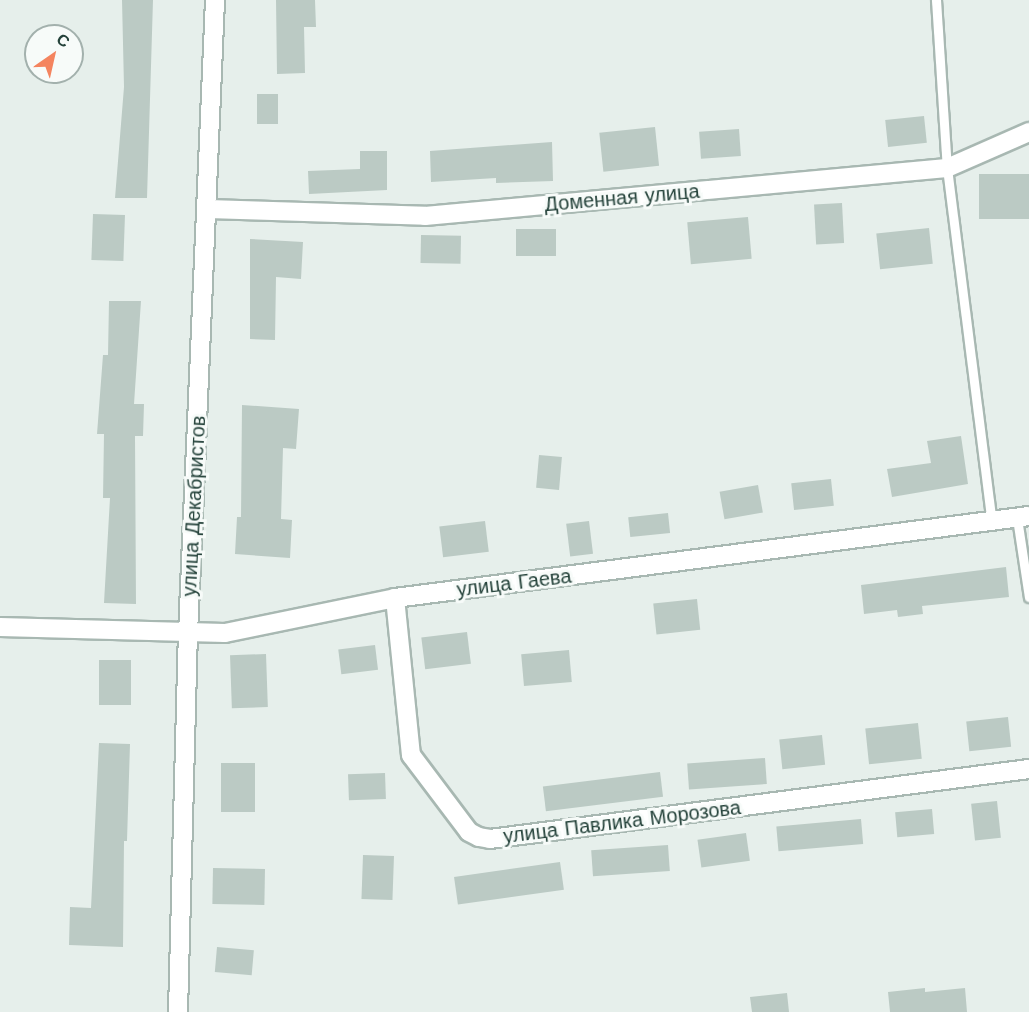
<!DOCTYPE html>
<html>
<head>
<meta charset="utf-8">
<style>
  body { margin:0 }
  #map { position:relative; width:1029px; height:1012px; overflow:hidden; background:#e6efeb; font-family:"Work Sans",sans-serif }
  div>[style] { position:absolute }
  [style*='--x'] { left:calc(var(--x)*1px); top:calc(var(--y)*1px); width:calc(var(--w)*1px); rotate:calc(var(--a)*1deg) }
  .building>* { inset:0; background:#bbcac4; transform-origin:0 0 }
  .roads { filter:drop-shadow(2px 0 #a8b8b2) drop-shadow(-2px 0 #a8b8b2) drop-shadow(0 2px #a8b8b2) drop-shadow(0 -2px #a8b8b2) }
  .lane>* { height:9px; margin:-4.5px; padding:0 4.5px; transform-origin:4.5px; border-radius:4.5px; background:#fff }
  .street>* { height:18px; margin:-9px; padding:0 9px; transform-origin:9px; border-radius:9px; background:#fff }
  span { translate:-50% -50%; white-space:nowrap; text-align:center; line-height:1.15; -webkit-text-stroke:6px #f7fbf9; paint-order:stroke }
  .street-label { font-size:20px; color:#24423a }
  .north { position:absolute; left:24px; top:24px; width:60px; height:60px; box-sizing:border-box; background:#f7fbf9; border:2px solid #a3b1ad; border-radius:50%; rotate:34deg; font-size:16px; font-weight:700; line-height:24px; text-align:center; color:#24423a }
  .north::after { content:''; display:block; margin:auto; width:21px; height:27px; background:#f4845f; clip-path:polygon(50% 0,100% 100%,50% 72%,0 100%) }
</style>
</head>
<body>
<div id="map">
  <div class="building">
    <div style="clip-path:polygon(122px 0,153px 0,147px 198px,115px 198px,124px 87px)"></div>
    <div style="clip-path:polygon(276px 0,315px 0,316px 27px,304px 27px,305px 73px,277px 74px)"></div>
    <div style="left:257px;top:94px;width:21px;height:30px"></div>
    <div style="left:924px;top:116px;width:27px;height:39px;rotate:84deg"></div>
    <div style="left:655px;top:127px;width:39px;height:56px;rotate:84deg"></div>
    <div style="left:739px;top:129px;width:27px;height:40px;rotate:86deg"></div>
    <div style="clip-path:polygon(552px 142px,553px 181px,496px 183px,496px 178px,431px 182px,430px 151px)"></div>
    <div style="clip-path:polygon(360px 151px,387px 151px,387px 190px,309px 194px,308px 171px,360px 169px)"></div>
    <div style="left:1029px;top:174px;width:45px;height:50px;rotate:90deg"></div>
    <div style="left:842px;top:203px;width:40px;height:28px;rotate:87deg"></div>
    <div style="left:93px;top:214px;width:32px;height:46px;rotate:2deg"></div>
    <div style="left:748px;top:217px;width:42px;height:61px;rotate:85deg"></div>
    <div style="left:929px;top:228px;width:36px;height:53px;rotate:84deg"></div>
    <div style="left:516px;top:229px;width:40px;height:27px"></div>
    <div style="left:421px;top:235px;width:40px;height:28px;rotate:1deg"></div>
    <div style="clip-path:polygon(250px 239px,303px 242px,301px 279px,276px 277px,275px 340px,250px 339px)"></div>
    <div style="clip-path:polygon(109px 301px,141px 301px,134px 404px,144px 404px,143px 436px,135px 436px,136px 604px,104px 603px,110px 498px,103px 498px,104px 434px,97px 434px,103px 355px,108px 355px)"></div>
    <div style="clip-path:polygon(242px 405px,299px 409px,296px 449px,283px 448px,281px 519px,292px 520px,290px 558px,235px 554px,237px 517px,241px 517px)"></div>
    <div style="clip-path:polygon(961px 436px,968px 484px,892px 497px,887px 469px,931px 463px,927px 441px)"></div>
    <div style="left:539px;top:455px;width:23px;height:33px;rotate:5deg"></div>
    <div style="left:831px;top:479px;width:27px;height:40px;rotate:84deg"></div>
    <div style="left:758px;top:485px;width:28px;height:39px;rotate:80deg"></div>
    <div style="left:668px;top:513px;width:20px;height:40px;rotate:84deg"></div>
    <div style="left:485px;top:521px;width:31px;height:46px;rotate:83deg"></div>
    <div style="left:589px;top:521px;width:33px;height:23px;rotate:83deg"></div>
    <div style="clip-path:polygon(1006px 567px,1009px 597px,922px 606px,923px 614px,898px 617px,897px 610px,864px 614px,861px 585px)"></div>
    <div style="left:697px;top:599px;width:31px;height:44px;rotate:84deg"></div>
    <div style="left:467px;top:632px;width:32px;height:46px;rotate:83deg"></div>
    <div style="left:375px;top:645px;width:25px;height:37px;rotate:83deg"></div>
    <div style="left:569px;top:650px;width:32px;height:48px;rotate:85deg"></div>
    <div style="left:266px;top:654px;width:53px;height:36px;rotate:88deg"></div>
    <div style="left:99px;top:660px;width:32px;height:45px"></div>
    <div style="left:1008px;top:717px;width:30px;height:42px;rotate:84deg"></div>
    <div style="left:918px;top:723px;width:36px;height:53px;rotate:84deg"></div>
    <div style="left:822px;top:735px;width:30px;height:43px;rotate:84deg"></div>
    <div style="clip-path:polygon(99px 743px,130px 744px,127px 841px,124px 841px,123px 947px,69px 945px,70px 907px,91px 908px)"></div>
    <div style="left:765px;top:758px;width:26px;height:78px;rotate:86deg"></div>
    <div style="left:221px;top:763px;width:34px;height:49px"></div>
    <div style="left:660px;top:772px;width:25px;height:118px;rotate:83deg"></div>
    <div style="left:385px;top:773px;width:26px;height:37px;rotate:88deg"></div>
    <div style="left:997px;top:801px;width:37px;height:26px;rotate:84deg"></div>
    <div style="left:932px;top:809px;width:25px;height:37px;rotate:85deg"></div>
    <div style="left:861px;top:819px;width:25px;height:85px;rotate:85deg"></div>
    <div style="left:746px;top:833px;width:28px;height:49px;rotate:82deg"></div>
    <div style="left:668px;top:845px;width:26px;height:77px;rotate:86deg"></div>
    <div style="left:363px;top:855px;width:31px;height:44px;rotate:2deg"></div>
    <div style="left:560px;top:862px;width:28px;height:107px;rotate:82deg"></div>
    <div style="left:213px;top:868px;width:52px;height:36px;rotate:1deg"></div>
    <div style="left:217px;top:947px;width:37px;height:25px;rotate:5deg"></div>
    <div style="clip-path:polygon(925px 988px,925px 992px,965px 988px,967px 1012px,890px 1012px,888px 992px)"></div>
    <div style="clip-path:polygon(787px 993px,789px 1012px,752px 1012px,750px 997px)"></div>
  </div>
  <div class="roads">
    <div class="lane">
      <div style="--x:936;--y:0;--w:168;--a:86.3"></div>
      <div style="--x:947;--y:168;--w:357;--a:82.8"></div>
      <div style="--x:1017;--y:518;--w:80;--a:81.4"></div>
    </div>
    <div class="street">
      <div style="--x:208;--y:209;--w:217;--a:1.8"></div>
      <div style="--x:425;--y:216;--w:524;--a:-5.25"></div>
      <div style="--x:947;--y:168;--w:90;--a:-23.7"></div>
      <div style="--x:395;--y:598;--w:158;--a:84.2"></div>
      <div style="--x:411;--y:755;--w:96;--a:53"></div>
      <div style="--x:469;--y:832;--w:11;--a:27"></div>
      <div style="--x:479;--y:837;--w:11;--a:10"></div>
      <div style="--x:490;--y:839;--w:544;--a:-7.4"></div>
      <div style="--x:0;--y:627;--w:225;--a:1.5"></div>
      <div style="--x:225;--y:633;--w:174;--a:-11.6"></div>
      <div style="--x:395;--y:598;--w:639;--a:-7.37"></div>
      <div style="--x:178;--y:1012;--w:378;--a:-88.5"></div>
      <div style="--x:188;--y:634;--w:635;--a:-87.56"></div>
    </div>
  </div>
  <div class="street-label">
    <span style="left:622px;top:198px;rotate:-5deg">Доменная улица</span>
    <span style="left:194px;top:506px;rotate:-87deg">улица Декабристов</span>
    <span style="left:514px;top:583px;rotate:-7deg">улица Гаева</span>
    <span style="left:622px;top:822px;rotate:-7deg">улица Павлика Морозова</span>
  </div>
  <div class="north">С</div>
</div>
</body>
</html>
